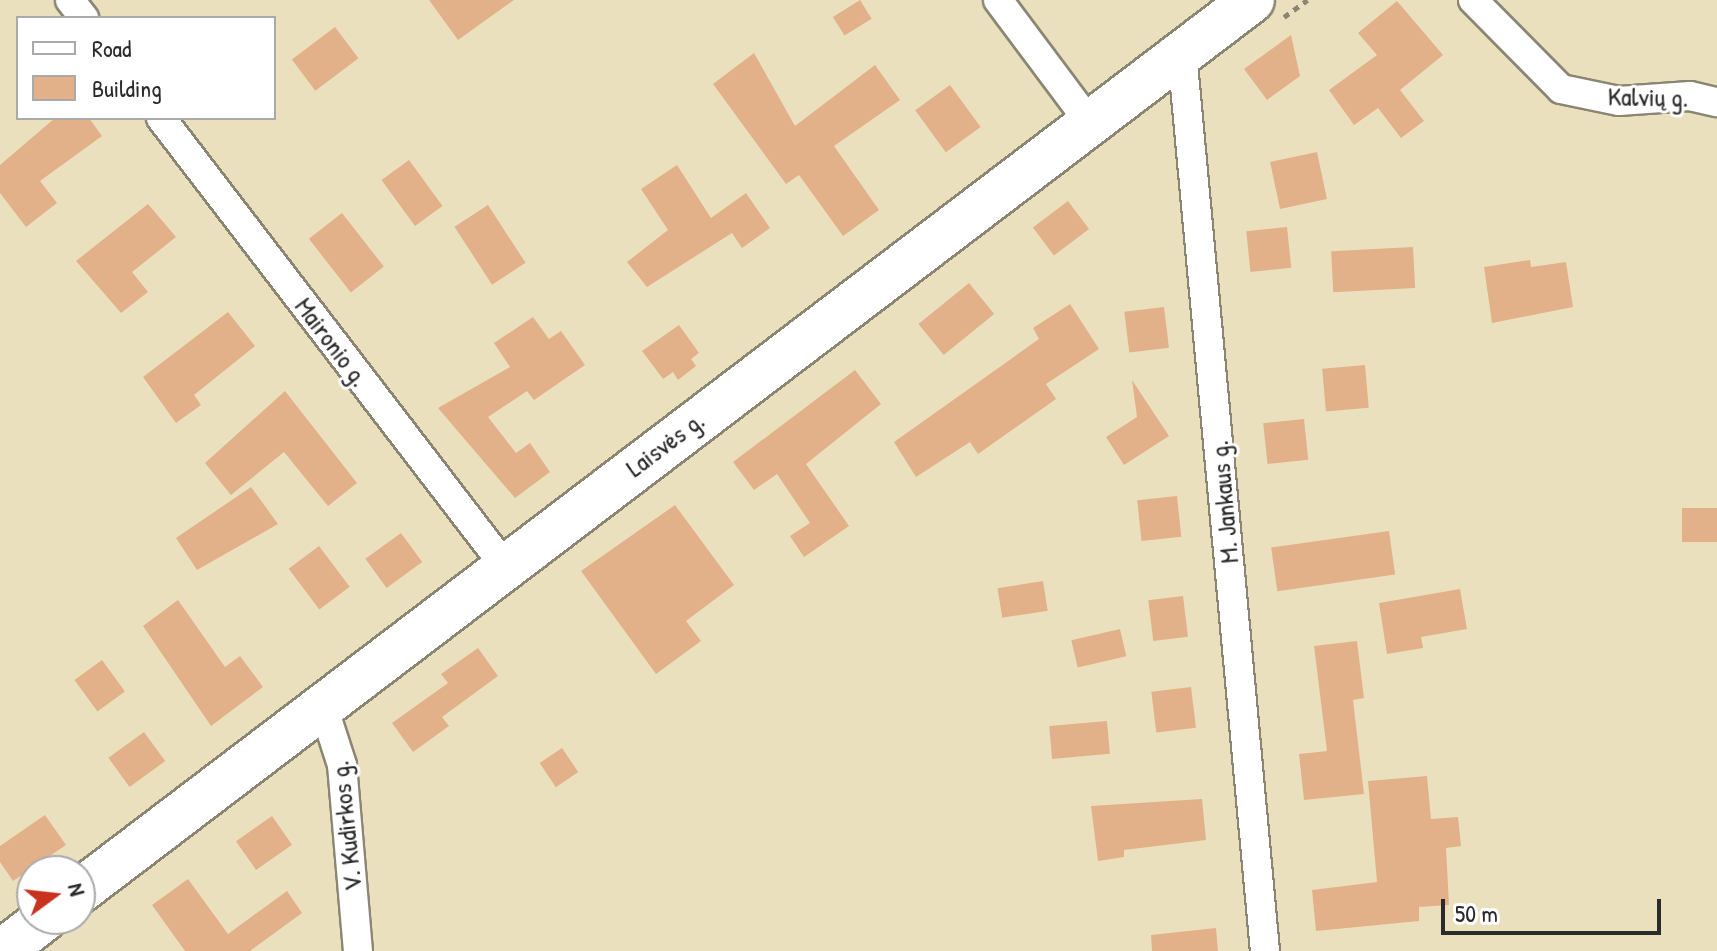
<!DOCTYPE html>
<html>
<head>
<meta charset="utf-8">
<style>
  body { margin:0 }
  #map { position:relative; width:1717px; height:951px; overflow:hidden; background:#ebe0be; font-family:"Patrick Hand",sans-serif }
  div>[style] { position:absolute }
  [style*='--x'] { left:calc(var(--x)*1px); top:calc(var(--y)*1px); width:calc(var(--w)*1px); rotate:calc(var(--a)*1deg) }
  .building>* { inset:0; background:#e3b189; transform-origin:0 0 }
  .path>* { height:5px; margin-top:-2.5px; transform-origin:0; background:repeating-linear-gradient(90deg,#8b8674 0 6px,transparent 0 12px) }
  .roads { filter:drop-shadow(2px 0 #8b8674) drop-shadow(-2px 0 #8b8674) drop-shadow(0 2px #8b8674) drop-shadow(0 -2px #8b8674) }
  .street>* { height:28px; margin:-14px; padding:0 14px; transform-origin:14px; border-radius:14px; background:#fff }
  .primary>* { height:44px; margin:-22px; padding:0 22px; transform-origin:22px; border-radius:22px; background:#fff }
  span { translate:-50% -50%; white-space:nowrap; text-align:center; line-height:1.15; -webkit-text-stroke:6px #fff; paint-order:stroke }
  .street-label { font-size:26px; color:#2b2b2b }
  .legend { position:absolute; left:16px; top:16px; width:260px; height:104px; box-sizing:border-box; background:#fff; border:2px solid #aaa; margin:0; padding:10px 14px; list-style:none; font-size:24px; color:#2b2b2b }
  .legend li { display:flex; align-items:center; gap:16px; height:40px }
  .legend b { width:40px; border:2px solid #aaa }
  .north { position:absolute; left:16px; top:855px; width:80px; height:80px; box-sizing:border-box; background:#fff; border:2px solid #aaa; border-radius:50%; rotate:75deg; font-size:22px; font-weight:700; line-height:32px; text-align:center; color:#2b2b2b }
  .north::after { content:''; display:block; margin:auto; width:28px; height:36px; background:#c8321e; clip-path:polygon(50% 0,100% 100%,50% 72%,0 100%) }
  .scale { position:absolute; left:1441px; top:899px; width:220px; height:36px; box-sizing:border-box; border:4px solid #2b2b2b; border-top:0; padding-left:10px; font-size:24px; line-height:28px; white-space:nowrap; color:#2b2b2b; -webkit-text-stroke:6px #fff; paint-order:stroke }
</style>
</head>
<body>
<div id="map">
  <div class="building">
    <div style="clip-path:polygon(429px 0,514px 0,458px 40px)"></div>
    <div style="left:860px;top:0;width:22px;height:32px;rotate:58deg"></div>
    <div style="clip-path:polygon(1397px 1px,1443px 55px,1400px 90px,1424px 121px,1401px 138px,1378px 108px,1354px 125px,1329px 90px,1377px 55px,1358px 33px)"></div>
    <div style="left:335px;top:27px;width:39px;height:54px;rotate:53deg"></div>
    <div style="clip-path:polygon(1291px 35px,1300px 76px,1267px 100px,1244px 69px)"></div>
    <div style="clip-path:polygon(754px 53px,795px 126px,875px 65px,900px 100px,834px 146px,879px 210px,843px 236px,799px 175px,786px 184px,713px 84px)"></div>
    <div style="left:950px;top:85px;width:52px;height:43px;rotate:54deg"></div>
    <div style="clip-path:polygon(55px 118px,89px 118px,102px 136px,40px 181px,57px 203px,26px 227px,0 193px,0 165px)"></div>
    <div style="left:1317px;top:152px;width:48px;height:48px;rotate:78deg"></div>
    <div style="left:409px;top:160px;width:57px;height:34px;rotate:54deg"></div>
    <div style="clip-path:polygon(677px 165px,711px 218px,746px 193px,770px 228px,742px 248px,732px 233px,647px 287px,627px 262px,668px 230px,641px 189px)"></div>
    <div style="left:1068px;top:201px;width:35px;height:44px;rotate:53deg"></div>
    <div style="clip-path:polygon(148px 204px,176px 237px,132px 272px,148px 292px,121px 313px,76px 261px)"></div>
    <div style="left:488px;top:205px;width:69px;height:40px;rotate:57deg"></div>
    <div style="left:342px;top:213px;width:68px;height:42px;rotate:52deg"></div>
    <div style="left:1287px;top:227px;width:41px;height:41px;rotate:84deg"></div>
    <div style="left:1413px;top:247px;width:41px;height:82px;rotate:87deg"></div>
    <div style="clip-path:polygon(1530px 260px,1531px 267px,1566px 262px,1573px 307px,1492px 323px,1484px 267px)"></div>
    <div style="left:969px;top:283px;width:40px;height:65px;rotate:51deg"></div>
    <div style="clip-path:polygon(1070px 304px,1099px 349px,1046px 384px,1056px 399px,978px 454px,970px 442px,916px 477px,894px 442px,1039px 339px,1033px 328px)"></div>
    <div style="left:1164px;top:307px;width:41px;height:40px;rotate:83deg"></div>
    <div style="clip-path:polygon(228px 312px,255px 346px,194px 395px,201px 405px,176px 423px,143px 377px)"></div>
    <div style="clip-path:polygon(533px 317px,549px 339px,561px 331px,585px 365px,534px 400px,527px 391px,488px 417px,516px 453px,530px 443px,550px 472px,515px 498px,438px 408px,510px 367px,494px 343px)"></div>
    <div style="clip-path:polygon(679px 325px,699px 353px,691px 359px,696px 366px,678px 380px,673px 372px,663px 379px,642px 351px)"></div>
    <div style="left:1365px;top:365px;width:43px;height:43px;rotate:85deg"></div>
    <div style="clip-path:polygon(855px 370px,881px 404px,806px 464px,849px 526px,804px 557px,790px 536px,810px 523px,777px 474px,754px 490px,733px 462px)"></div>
    <div style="clip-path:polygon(1132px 380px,1169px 436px,1124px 465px,1106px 437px,1137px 417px)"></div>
    <div style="clip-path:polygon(285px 391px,357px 483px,328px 506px,284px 452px,231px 495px,205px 463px)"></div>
    <div style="left:1304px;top:419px;width:41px;height:41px;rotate:84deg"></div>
    <div style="clip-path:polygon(251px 487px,278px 524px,197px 570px,176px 538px)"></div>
    <div style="left:1177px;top:496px;width:41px;height:40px;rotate:84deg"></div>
    <div style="clip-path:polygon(675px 505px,734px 585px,686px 621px,701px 641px,656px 674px,581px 571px)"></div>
    <div style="left:1717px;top:508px;width:34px;height:35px;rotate:90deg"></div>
    <div style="left:1389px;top:531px;width:44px;height:119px;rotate:82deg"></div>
    <div style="left:401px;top:533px;width:36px;height:44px;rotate:54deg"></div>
    <div style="left:319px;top:546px;width:51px;height:38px;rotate:53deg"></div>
    <div style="left:1043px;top:581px;width:30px;height:46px;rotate:81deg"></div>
    <div style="clip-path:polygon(1460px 589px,1467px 629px,1421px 637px,1423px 648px,1387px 654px,1379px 603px)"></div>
    <div style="left:1183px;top:596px;width:41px;height:35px;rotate:83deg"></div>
    <div style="clip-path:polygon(178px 600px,225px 667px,240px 656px,263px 687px,211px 726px,143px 626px)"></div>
    <div style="left:1120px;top:629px;width:28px;height:50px;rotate:77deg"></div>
    <div style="clip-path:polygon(1357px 641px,1364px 698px,1353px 700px,1364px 794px,1304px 800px,1299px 754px,1327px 751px,1314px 646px)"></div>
    <div style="clip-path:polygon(478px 648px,498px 676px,442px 717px,449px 726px,413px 752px,392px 723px,448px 683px,441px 674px)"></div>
    <div style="left:102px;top:660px;width:39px;height:34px;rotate:54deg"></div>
    <div style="left:1191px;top:687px;width:41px;height:40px;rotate:83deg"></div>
    <div style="left:1107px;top:721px;width:33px;height:58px;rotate:85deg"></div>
    <div style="left:144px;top:732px;width:36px;height:44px;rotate:54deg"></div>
    <div style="left:562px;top:748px;width:29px;height:27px;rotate:56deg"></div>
    <div style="clip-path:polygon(1427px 776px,1431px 819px,1458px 817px,1461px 846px,1446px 848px,1449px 905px,1419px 907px,1419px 921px,1316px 931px,1312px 890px,1377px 882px,1368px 781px)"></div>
    <div style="clip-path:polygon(1202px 799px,1206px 840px,1124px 850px,1124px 857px,1098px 861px,1091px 806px)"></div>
    <div style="clip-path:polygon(45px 815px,66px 845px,13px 881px,0 862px,0 846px)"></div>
    <div style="left:272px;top:816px;width:35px;height:44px;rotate:55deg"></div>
    <div style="clip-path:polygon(188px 879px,228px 934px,287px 891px,302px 913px,250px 951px,185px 951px,152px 905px)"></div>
    <div style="clip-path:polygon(1216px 928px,1218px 951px,1152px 951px,1151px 935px)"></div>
  </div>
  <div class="path">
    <div style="--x:1284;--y:17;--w:29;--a:-36"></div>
  </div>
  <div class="roads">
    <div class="street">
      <div style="--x:70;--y:0;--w:23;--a:52"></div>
      <div style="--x:998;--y:0;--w:154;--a:53.2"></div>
      <div style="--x:1473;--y:0;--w:125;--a:45.3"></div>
      <div style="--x:1561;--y:89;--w:59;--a:11.7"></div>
      <div style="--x:1619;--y:101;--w:71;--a:-4"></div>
      <div style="--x:1690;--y:96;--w:28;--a:13"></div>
      <div style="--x:1182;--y:53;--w:902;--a:84.72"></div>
      <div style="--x:161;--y:118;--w:563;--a:52.5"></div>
      <div style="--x:322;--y:703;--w:65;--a:72.1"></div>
      <div style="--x:342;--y:765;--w:187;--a:85.1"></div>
    </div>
    <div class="primary">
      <div style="--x:80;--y:891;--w:1472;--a:-37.24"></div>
      <div style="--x:3;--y:951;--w:52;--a:-38"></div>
    </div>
  </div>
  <div class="street-label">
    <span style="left:1648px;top:97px;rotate:1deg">Kalvių g.</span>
    <span style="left:332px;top:342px;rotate:53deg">Maironio g.</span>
    <span style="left:665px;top:444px;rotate:-37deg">Laisvės g.</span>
    <span style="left:1224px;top:502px;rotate:-95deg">M. Jankaus g.</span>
    <span style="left:346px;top:826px;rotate:-96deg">V. Kudirkos g.</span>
  </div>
  <ul class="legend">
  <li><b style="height:10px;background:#fff"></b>Road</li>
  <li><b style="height:22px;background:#e3b189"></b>Building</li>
  </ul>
  <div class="north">N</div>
  <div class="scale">50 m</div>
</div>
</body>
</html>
